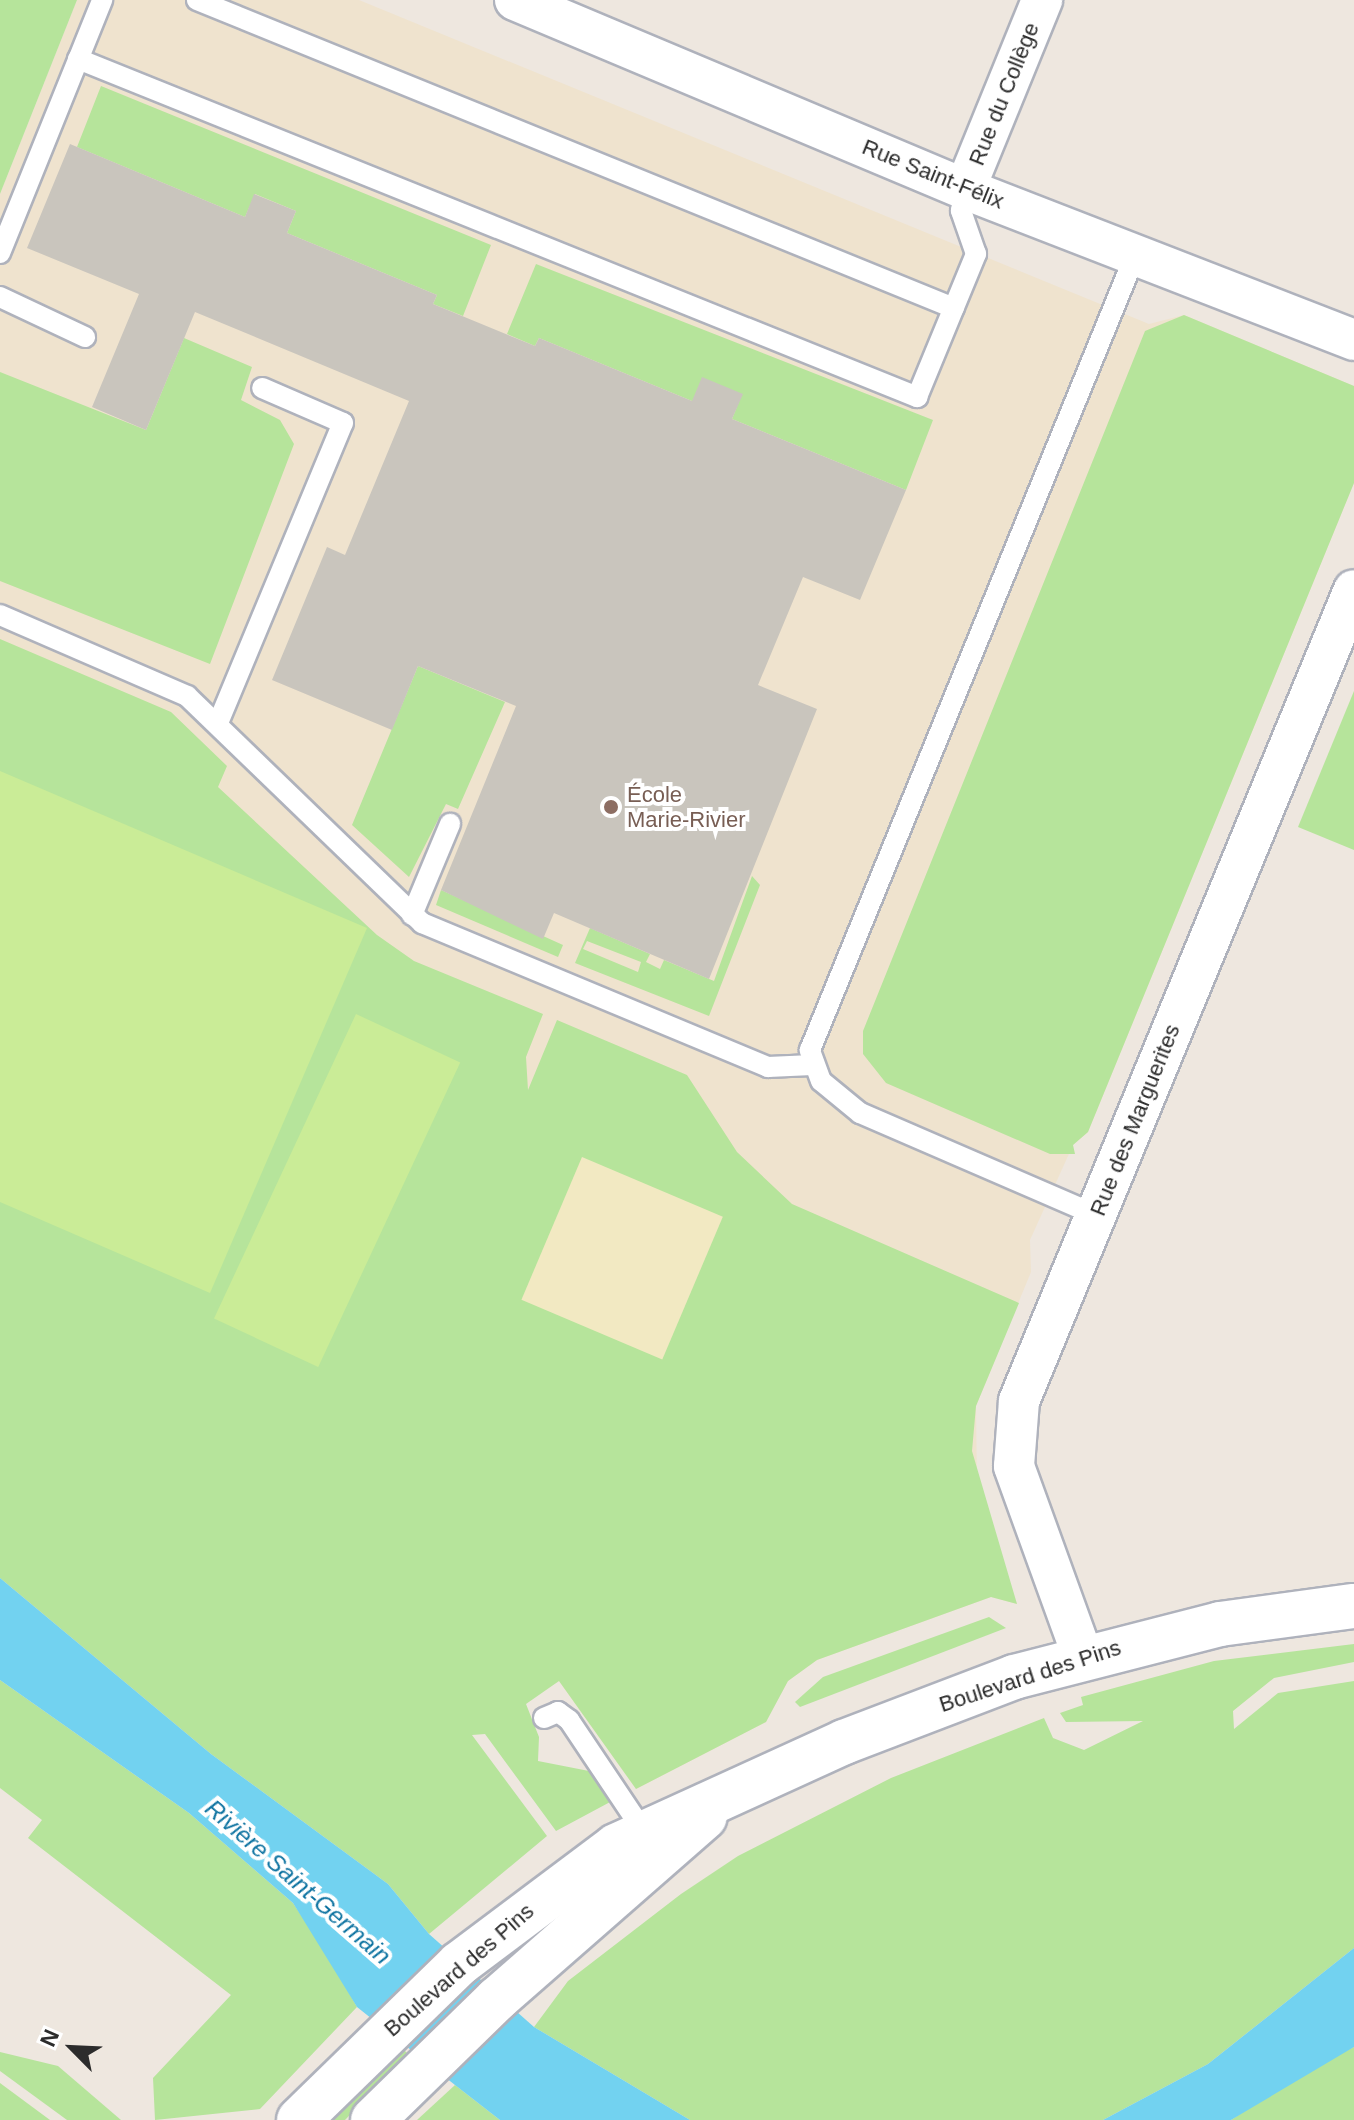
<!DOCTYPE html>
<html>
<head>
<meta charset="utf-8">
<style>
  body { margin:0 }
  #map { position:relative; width:1354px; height:2120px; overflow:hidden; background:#eee7df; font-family:Arial,sans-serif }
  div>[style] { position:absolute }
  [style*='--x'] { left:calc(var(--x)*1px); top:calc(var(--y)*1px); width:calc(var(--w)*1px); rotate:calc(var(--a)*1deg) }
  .education>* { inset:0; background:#efe3ce }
  .green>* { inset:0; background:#b6e49b }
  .sand>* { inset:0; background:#f2e9c2; transform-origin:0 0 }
  .pitch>* { inset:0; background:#caec97; transform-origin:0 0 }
  .water>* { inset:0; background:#72d2f0 }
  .building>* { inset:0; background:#c9c5bd }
  .roads { filter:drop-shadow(2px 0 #afb2bc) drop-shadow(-2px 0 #afb2bc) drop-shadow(0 2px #afb2bc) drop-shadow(0 -2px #afb2bc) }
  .lane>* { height:20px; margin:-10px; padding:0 10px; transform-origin:10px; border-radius:10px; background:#fff }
  .street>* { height:40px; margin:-20px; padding:0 20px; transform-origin:20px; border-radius:20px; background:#fff }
  .secondary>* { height:44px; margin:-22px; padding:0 22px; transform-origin:22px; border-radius:22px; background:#fff }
  .dots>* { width:22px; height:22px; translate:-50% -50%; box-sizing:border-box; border:4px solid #fff; border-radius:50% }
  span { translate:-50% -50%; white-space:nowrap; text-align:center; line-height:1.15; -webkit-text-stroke:8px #fff; paint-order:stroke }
  .street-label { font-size:22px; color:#2c2c2c }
  .education-label { font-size:22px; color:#785e54 }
  .left { translate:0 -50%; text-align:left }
  .water-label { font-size:24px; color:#0c72a0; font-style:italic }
  .north { position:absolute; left:32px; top:2008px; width:80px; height:80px; -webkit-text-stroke:6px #fff; paint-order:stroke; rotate:294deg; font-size:22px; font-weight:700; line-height:32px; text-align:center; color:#2c2c2c }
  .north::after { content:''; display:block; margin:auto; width:28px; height:36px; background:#2c2c2c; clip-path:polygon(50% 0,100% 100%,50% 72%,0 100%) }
</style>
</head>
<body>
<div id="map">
  <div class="education">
    <div style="clip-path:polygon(77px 0,359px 0,1149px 324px,1184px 315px,1354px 386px,1354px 483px,1088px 1132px,1073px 1145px,1030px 1240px,1031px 1272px,976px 1406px,977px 1485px,1017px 1604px,991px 1597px,817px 1660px,788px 1681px,766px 1722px,636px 1789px,559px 1681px,438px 1756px,0 1268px,0 194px)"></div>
  </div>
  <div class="green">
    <div style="clip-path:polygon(0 0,77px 0,0 194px)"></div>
    <div style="clip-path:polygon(101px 86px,491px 245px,463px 316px,433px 304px,437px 295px,287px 233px,296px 211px,255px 194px,245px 217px,77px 147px)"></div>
    <div style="clip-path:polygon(536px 264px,933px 420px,906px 490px,732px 419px,742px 394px,692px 401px,539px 338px,535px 346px,507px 334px)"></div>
    <div style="clip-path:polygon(1184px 315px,1354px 386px,1354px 483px,1088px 1132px,1073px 1145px,1075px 1154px,1050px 1154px,886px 1083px,863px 1054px,863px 1031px,1145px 331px)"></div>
    <div style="clip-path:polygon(184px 338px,252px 367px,241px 400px,280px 420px,294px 444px,210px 664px,0 581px,0 372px,146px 430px)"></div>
    <div style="clip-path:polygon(0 639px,171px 712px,227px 766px,218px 787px,377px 935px,414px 961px,543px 1014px,526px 1057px,528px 1090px,557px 1020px,687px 1075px,737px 1152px,792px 1204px,1019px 1303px,976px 1406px,972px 1451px,1017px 1604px,991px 1597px,817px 1660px,788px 1681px,766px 1722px,636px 1789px,559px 1681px,526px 1704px,539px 1737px,538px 1761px,589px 1771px,612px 1801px,556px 1831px,485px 1734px,472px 1735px,547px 1836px,429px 1934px,388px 1884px,211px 1754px,0 1578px)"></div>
    <div style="clip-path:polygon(418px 666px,505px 702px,458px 809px,446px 804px,409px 877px,352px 825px)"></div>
    <div style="clip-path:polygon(1354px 691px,1354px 850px,1298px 827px)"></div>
    <div style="clip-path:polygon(evenodd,752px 876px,760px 885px,709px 1016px,575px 963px,590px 928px,650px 954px,646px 962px,660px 969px,664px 960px,714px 981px,752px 876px,587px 941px,641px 962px,638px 972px,583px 949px,587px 941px)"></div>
    <div style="clip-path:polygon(441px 890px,563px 945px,558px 957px,436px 905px)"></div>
    <div style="clip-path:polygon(989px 1617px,1006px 1628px,800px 1707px,795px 1702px,823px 1677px)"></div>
    <div style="clip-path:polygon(1354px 1644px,1354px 1662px,1274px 1678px,1233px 1711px,1234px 1729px,1278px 1693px,1354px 1681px,1354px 1948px,1208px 2064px,1103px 2120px,690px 2120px,534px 2027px,568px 1981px,681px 1894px,738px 1856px,891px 1778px,1044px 1718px,1053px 1738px,1084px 1750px,1143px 1721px,1066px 1722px,1060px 1713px,1083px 1705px,1081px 1697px,1214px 1661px)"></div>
    <div style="clip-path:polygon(0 1680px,189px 1813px,293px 1903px,328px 1956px,357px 2007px,260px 2109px,155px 2120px,153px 2078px,231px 1995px,28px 1838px,42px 1820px,0 1788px)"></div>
    <div style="clip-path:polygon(396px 2042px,408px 2054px,345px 2120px,323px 2120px)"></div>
    <div style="clip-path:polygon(1354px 2047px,1354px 2120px,1231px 2120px,1306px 2070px)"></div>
    <div style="clip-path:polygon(0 2052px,58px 2066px,121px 2120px,67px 2120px,0 2071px)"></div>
    <div style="clip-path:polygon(0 2083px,50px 2120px,0 2120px)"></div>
    <div style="clip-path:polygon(455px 2085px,500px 2120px,417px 2120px)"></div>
  </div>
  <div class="sand">
    <div style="left:582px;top:1157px;width:153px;height:155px;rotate:23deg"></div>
  </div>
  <div class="pitch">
    <div style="clip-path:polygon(0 771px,367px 928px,210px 1293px,0 1202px)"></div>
    <div style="left:356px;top:1014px;width:115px;height:336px;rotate:25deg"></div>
  </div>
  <div class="water">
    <div style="clip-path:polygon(0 1578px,211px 1754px,388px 1884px,429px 1934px,534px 2027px,690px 2120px,500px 2120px,455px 2085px,357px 2007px,293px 1903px,189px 1813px,0 1680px)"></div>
    <div style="clip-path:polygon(1354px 1948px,1354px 2047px,1231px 2120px,1103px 2120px,1208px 2064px)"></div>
  </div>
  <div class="building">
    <div style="clip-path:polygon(70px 144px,245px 217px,254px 194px,296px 211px,287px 233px,437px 295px,433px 304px,535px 346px,539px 338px,692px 401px,702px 377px,743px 394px,732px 419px,906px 490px,860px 600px,803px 577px,758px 685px,817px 709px,709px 979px,554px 913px,543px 939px,441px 890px,516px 706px,418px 666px,392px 730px,272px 680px,327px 547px,345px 555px,409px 401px,195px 312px,146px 430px,92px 407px,139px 294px,27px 248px)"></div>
  </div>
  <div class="roads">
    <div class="lane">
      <div style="--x:197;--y:0;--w:817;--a:22.14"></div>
      <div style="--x:78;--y:59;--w:905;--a:21.94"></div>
      <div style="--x:917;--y:397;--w:155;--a:-67.6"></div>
      <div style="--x:976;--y:254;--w:46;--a:-109.2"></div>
      <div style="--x:961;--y:211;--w:22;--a:-80"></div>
      <div style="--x:0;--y:253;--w:273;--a:-68"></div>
      <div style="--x:0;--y:297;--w:94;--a:25.2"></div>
      <div style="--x:0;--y:615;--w:204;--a:23.4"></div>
      <div style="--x:187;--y:696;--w:327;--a:44"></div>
      <div style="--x:422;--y:923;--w:375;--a:22.6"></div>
      <div style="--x:768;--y:1067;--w:44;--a:-2.6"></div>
      <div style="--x:218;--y:723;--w:325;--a:-67.4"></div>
      <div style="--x:343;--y:423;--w:88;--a:-156.6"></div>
      <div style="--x:412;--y:915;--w:99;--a:-67.3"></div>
      <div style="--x:1096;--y:1215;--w:257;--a:-156.6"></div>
      <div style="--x:860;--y:1113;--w:50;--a:-140.6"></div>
      <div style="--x:821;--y:1081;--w:33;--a:-110"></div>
      <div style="--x:810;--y:1050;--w:861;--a:-67.75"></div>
      <div style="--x:544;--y:1718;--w:15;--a:-23"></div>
      <div style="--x:558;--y:1712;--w:14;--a:36"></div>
      <div style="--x:569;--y:1720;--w:138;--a:56.2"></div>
    </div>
    <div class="street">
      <div style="--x:515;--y:0;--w:488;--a:22.8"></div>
      <div style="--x:965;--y:189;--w:417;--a:21.2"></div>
      <div style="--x:965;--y:189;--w:204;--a:-67.8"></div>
      <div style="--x:1083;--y:1657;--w:203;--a:-109.9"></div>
      <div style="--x:1014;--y:1466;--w:65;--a:-85.6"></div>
      <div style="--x:1019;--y:1401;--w:877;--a:-67.56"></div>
    </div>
    <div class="secondary">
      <div style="--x:299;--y:2120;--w:223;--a:-44.3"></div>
      <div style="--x:459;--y:1964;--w:196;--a:-36.9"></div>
      <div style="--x:616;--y:1846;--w:251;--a:-24.5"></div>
      <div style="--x:844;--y:1742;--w:182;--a:-20.9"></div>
      <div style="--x:1014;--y:1677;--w:213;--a:-14.4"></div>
      <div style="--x:1220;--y:1624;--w:135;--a:-7.7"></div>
      <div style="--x:373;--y:2120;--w:173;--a:-44.3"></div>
      <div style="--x:497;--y:1999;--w:276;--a:-41.2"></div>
    </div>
  </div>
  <div class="dots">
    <div style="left:611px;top:807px;background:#8d6e63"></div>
  </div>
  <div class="street-label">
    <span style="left:1004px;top:94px;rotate:-68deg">Rue du Collège</span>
    <span style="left:933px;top:174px;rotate:22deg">Rue Saint-Félix</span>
    <span style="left:1135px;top:1120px;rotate:-68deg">Rue des Marguerites</span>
    <span style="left:1030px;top:1676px;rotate:-18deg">Boulevard des Pins</span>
    <span style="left:459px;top:1970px;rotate:-41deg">Boulevard des Pins</span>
  </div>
  <div class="education-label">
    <span class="left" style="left:627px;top:807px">École<br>Marie-Rivier</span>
  </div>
  <div class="water-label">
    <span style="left:298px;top:1882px;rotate:41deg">Rivière Saint-Germain</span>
  </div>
  <div class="north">N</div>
</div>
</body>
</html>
